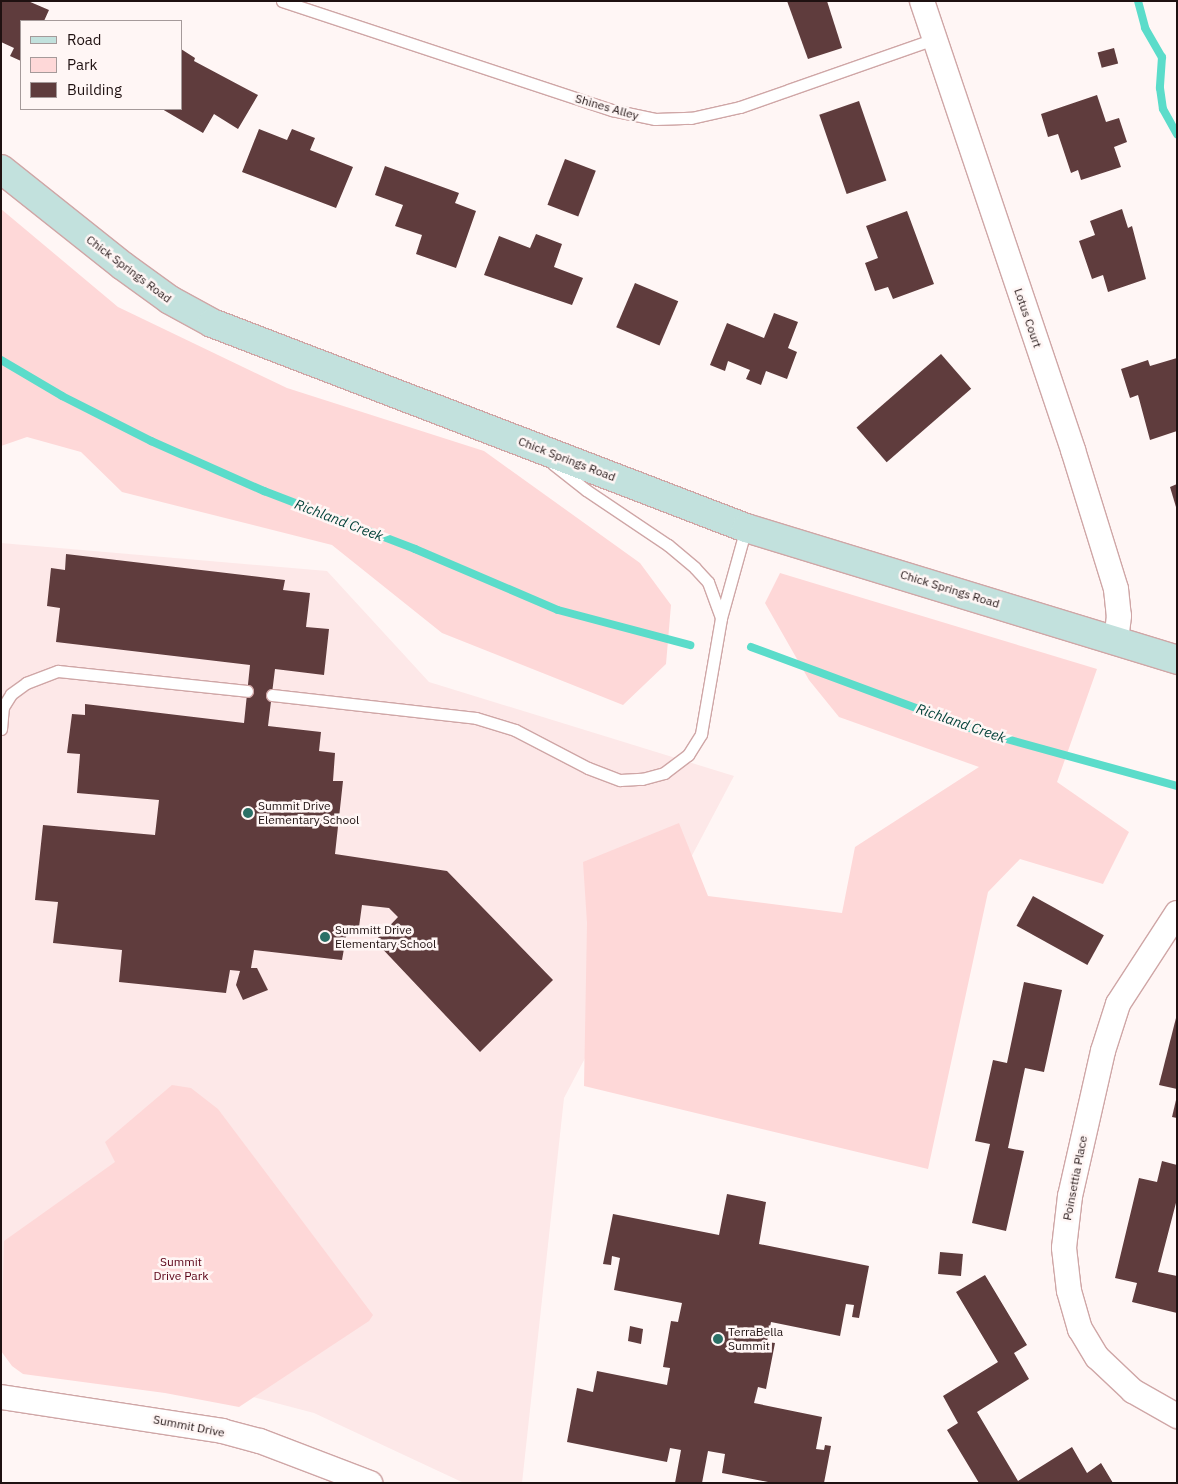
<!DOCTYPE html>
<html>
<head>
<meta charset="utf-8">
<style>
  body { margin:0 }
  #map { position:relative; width:1178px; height:1484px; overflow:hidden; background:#fff6f5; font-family:"IBM Plex Sans",sans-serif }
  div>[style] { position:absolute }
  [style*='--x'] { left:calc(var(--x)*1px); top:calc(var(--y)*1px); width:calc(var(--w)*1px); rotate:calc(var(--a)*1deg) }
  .built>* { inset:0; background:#fde8e8 }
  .green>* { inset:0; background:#fed8d8 }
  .stream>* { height:8px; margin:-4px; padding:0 4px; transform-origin:4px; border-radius:4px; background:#5bdcca }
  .building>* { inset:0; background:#5f3c3d; transform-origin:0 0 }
  .roads { filter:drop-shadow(1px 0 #cfa6a6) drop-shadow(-1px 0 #cfa6a6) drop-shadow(0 1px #cfa6a6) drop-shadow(0 -1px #cfa6a6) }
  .lane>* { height:11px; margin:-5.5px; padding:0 5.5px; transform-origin:5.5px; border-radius:5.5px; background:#fff }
  .street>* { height:24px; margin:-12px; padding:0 12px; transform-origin:12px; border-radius:12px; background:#fff }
  .secondary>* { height:28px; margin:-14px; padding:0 14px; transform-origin:14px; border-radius:14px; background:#c2e1dd }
  .dots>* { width:14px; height:14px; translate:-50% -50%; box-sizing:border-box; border:2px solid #fff6f5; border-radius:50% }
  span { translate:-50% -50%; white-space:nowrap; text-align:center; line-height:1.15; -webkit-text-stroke:5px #fff6f5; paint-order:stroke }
  .street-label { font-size:12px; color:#1f1111 }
  .poi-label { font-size:12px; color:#1f1111 }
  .left { translate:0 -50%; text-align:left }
  .park-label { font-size:12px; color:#590115 }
  .water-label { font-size:14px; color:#05433b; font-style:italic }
  .frame { position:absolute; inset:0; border:2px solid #1f1111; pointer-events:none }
  .legend { position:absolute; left:20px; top:20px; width:162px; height:90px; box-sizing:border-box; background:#fff6f5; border:1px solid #a59a9a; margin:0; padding:6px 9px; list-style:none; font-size:15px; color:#1f1111 }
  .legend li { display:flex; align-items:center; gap:10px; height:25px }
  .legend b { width:25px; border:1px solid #a59a9a }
</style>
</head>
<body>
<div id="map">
  <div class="built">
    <div style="clip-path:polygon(1px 543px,327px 571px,429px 682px,734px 776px,564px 1098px,522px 1483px,464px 1483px,314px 1413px,140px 1367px,1px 1348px)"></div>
  </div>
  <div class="green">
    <div style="clip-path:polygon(1px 209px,118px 307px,287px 388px,484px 451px,640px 563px,671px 605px,666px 664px,623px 705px,442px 633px,332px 545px,122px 492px,81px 452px,27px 437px,1px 446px)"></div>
    <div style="clip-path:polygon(780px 573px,1097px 669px,1057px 782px,1129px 832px,1103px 884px,1020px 859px,988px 892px,928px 1169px,584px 1086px,587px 923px,583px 862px,679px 823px,708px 896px,842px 913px,855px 847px,979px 767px,839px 717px,809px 680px,765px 603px)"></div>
    <div style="clip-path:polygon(172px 1085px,191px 1088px,218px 1109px,373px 1315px,369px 1321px,239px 1407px,165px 1393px,23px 1374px,12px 1366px,1px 1351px,4px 1241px,115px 1162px,105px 1142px)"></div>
  </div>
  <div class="stream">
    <div style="--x:1138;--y:1;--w:28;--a:75"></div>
    <div style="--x:1145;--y:28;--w:34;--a:60"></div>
    <div style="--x:1162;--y:57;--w:31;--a:94"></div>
    <div style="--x:1160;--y:88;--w:21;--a:82"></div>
    <div style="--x:1163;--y:109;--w:29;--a:61"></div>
    <div style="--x:1;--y:360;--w:71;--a:30.5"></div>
    <div style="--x:62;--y:396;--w:100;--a:26.8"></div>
    <div style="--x:151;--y:441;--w:124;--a:23.9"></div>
    <div style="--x:264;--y:491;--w:162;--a:21"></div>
    <div style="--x:415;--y:549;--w:155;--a:23.1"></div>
    <div style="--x:558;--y:610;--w:137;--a:14.9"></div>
    <div style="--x:751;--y:647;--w:245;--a:20.3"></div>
    <div style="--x:981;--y:732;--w:203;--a:15.4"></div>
  </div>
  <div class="building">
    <div style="clip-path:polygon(1px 1px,28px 1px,49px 10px,44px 21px,21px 21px,21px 61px,10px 56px,14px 48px,1px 42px)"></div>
    <div style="clip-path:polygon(787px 1px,827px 1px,842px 48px,808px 59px)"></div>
    <div style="left:1114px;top:48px;width:16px;height:17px;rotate:75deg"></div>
    <div style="clip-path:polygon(181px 49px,195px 58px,194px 61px,258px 95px,238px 129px,214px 114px,203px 133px,162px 109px,181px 109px)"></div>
    <div style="clip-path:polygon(1097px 95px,1106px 122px,1119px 118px,1127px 142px,1114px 147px,1121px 167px,1081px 180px,1078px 170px,1071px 173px,1058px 134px,1048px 137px,1041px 114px)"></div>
    <div style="left:859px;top:101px;width:84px;height:42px;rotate:71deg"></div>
    <div style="clip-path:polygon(259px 129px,287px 140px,292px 129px,315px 138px,310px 150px,353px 167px,336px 208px,242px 172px)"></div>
    <div style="left:565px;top:159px;width:33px;height:49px;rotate:21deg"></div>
    <div style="clip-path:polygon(385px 166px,459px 193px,455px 203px,476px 211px,456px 268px,416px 254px,422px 235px,395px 226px,403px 205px,375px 195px)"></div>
    <div style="clip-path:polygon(1122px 209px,1128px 228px,1132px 226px,1146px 279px,1108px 292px,1103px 275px,1092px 279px,1079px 241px,1095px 235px,1090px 221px)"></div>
    <div style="clip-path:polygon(907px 211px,934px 284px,893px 299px,888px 287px,875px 291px,865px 263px,878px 258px,866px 226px)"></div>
    <div style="clip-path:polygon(536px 234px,562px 244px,554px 267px,583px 278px,572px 305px,484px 275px,499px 236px,530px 248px)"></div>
    <div style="left:635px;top:283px;width:47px;height:48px;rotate:23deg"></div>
    <div style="clip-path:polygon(774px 313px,798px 322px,788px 348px,797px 352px,787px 379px,766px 371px,761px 385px,746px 379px,750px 370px,728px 361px,725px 371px,710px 365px,727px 323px,764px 338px)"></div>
    <div style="left:941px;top:354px;width:46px;height:112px;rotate:49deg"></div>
    <div style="clip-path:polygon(1177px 358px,1177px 431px,1150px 440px,1138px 395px,1130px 398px,1121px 369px,1148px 360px,1150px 366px)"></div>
    <div style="clip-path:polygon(1177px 484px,1177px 507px,1176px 507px,1170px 487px)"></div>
    <div style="clip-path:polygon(66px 554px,285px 580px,283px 590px,310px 593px,306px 627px,329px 629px,324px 675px,275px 669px,268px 726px,321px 732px,319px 751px,335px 753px,333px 781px,343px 781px,335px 854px,447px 871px,553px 980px,480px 1052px,375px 941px,398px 917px,389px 908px,362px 905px,359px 927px,348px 926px,342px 960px,254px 950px,251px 968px,257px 968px,268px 990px,243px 1000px,236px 985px,240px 971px,230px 970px,226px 993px,119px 982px,122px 950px,53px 943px,58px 902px,35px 900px,43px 825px,155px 835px,159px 800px,77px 793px,80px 754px,67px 753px,72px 714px,85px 715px,85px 704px,244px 723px,250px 665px,56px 642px,60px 608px,47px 606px,51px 568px,65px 570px)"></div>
    <div style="left:1033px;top:896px;width:81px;height:34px;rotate:29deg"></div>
    <div style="clip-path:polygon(1024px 982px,1062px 990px,1044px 1072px,1025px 1068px,1008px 1148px,1024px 1151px,1006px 1231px,972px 1223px,990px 1144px,975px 1141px,993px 1060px,1007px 1063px)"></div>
    <div style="clip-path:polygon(1177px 1014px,1177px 1089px,1159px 1085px)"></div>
    <div style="clip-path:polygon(1176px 1100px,1177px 1100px,1177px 1118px,1172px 1117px)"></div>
    <div style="clip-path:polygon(1162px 1161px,1177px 1165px,1177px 1199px,1158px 1272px,1177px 1276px,1177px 1313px,1132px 1302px,1137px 1283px,1115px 1278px,1139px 1178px,1157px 1182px)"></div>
    <div style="clip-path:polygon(727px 1194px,766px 1202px,759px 1244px,869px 1266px,859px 1318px,852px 1317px,854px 1305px,846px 1304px,840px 1336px,771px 1322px,767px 1342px,775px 1343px,766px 1389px,758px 1387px,754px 1403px,822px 1417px,816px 1449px,824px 1450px,825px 1445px,831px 1446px,824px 1483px,773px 1483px,722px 1473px,725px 1454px,708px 1451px,702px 1483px,675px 1483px,681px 1450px,670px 1448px,667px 1462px,567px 1442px,577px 1388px,593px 1392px,597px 1371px,667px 1385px,670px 1368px,663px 1367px,671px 1321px,678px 1322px,682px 1303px,614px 1290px,620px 1258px,612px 1256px,611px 1265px,603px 1264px,613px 1214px,719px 1235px)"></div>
    <div style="left:940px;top:1252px;width:23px;height:22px;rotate:5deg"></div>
    <div style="clip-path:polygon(985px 1275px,1027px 1345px,1014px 1353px,1029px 1379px,977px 1412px,1018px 1481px,1072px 1447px,1087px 1473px,1101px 1463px,1113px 1483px,979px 1483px,947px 1430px,958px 1423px,943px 1396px,998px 1362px,956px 1292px)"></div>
    <div style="clip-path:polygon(630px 1326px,643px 1329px,641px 1344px,628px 1341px)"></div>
  </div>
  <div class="roads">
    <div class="lane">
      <div style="--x:282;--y:1;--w:348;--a:18.3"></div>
      <div style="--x:612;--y:110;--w:44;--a:11.8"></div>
      <div style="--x:655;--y:119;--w:36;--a:-2"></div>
      <div style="--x:691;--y:118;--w:50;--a:-12.7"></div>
      <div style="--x:740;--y:107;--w:206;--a:-19.3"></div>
      <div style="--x:553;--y:464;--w:42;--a:38.2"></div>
      <div style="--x:586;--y:490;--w:99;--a:33.9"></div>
      <div style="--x:668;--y:545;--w:35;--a:40"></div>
      <div style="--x:695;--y:568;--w:19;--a:47"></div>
      <div style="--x:708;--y:582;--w:38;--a:70"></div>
      <div style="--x:272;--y:695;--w:205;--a:6.4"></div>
      <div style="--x:476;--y:718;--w:41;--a:17.1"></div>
      <div style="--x:515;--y:730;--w:82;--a:27.5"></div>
      <div style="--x:588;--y:768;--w:34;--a:21"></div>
      <div style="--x:620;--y:780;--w:22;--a:-3"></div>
      <div style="--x:642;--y:779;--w:23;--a:-15"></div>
      <div style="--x:664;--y:773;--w:30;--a:-37"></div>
      <div style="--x:688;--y:755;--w:25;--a:-58"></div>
      <div style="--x:701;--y:734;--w:118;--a:-80.2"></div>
      <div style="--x:721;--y:618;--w:93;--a:-74.5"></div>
      <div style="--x:1;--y:729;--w:22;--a:-85"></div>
      <div style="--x:3;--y:707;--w:15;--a:-58"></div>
      <div style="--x:11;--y:694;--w:19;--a:-36"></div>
      <div style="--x:26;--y:683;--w:34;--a:-21"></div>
      <div style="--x:58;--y:671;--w:190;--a:6"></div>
    </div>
    <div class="street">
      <div style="--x:922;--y:1;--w:474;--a:71.4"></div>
      <div style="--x:1073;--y:450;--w:145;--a:72.8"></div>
      <div style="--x:1116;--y:589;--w:27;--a:84"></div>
      <div style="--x:1119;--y:616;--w:23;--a:97"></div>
      <div style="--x:1177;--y:913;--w:108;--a:123"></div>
      <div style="--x:1118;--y:1004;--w:49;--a:107.7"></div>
      <div style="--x:1103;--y:1051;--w:149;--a:102.8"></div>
      <div style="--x:1070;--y:1196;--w:52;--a:96.6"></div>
      <div style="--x:1064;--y:1248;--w:43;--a:83.4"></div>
      <div style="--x:1069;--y:1291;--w:40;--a:74"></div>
      <div style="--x:1080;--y:1329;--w:33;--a:59"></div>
      <div style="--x:1097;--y:1357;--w:50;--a:43.4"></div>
      <div style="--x:1133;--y:1391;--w:51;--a:29.6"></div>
      <div style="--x:1;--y:1397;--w:224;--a:8.7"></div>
      <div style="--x:222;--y:1431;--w:39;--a:15"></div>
      <div style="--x:260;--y:1441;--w:118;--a:20.9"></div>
    </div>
    <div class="secondary">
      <div style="--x:1;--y:169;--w:156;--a:38.5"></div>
      <div style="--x:123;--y:266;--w:58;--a:35.9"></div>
      <div style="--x:170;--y:300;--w:48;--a:28.7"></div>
      <div style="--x:212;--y:323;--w:572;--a:21"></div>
      <div style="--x:746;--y:528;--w:451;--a:17"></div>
    </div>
  </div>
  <div class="dots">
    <div style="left:248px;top:813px;background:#2a7066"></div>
    <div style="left:325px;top:937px;background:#2a7066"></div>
    <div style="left:718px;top:1339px;background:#2a7066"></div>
  </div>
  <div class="street-label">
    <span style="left:607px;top:107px;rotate:16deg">Shines Alley</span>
    <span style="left:129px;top:269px;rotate:37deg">Chick Springs Road</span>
    <span style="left:1028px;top:318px;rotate:71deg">Lotus Court</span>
    <span style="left:567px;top:459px;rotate:21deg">Chick Springs Road</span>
    <span style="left:950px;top:589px;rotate:17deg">Chick Springs Road</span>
    <span style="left:1075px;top:1178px;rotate:-79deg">Poinsettia Place</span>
    <span style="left:189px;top:1426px;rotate:11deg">Summit Drive</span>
  </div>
  <div class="poi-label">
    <span class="left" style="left:258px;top:813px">Summit Drive<br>Elementary School</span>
    <span class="left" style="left:335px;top:937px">Summitt Drive<br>Elementary School</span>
    <span class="left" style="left:728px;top:1339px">TerraBella<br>Summit</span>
  </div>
  <div class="park-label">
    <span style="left:181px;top:1269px">Summit<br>Drive Park</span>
  </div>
  <div class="water-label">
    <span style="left:339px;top:520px;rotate:21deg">Richland Creek</span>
    <span style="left:961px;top:723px;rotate:19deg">Richland Creek</span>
  </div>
  <div class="frame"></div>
  <ul class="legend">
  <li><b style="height:6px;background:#c2e1dd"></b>Road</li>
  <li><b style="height:14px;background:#fed8d8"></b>Park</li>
  <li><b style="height:14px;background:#5f3c3d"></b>Building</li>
  </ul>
</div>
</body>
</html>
